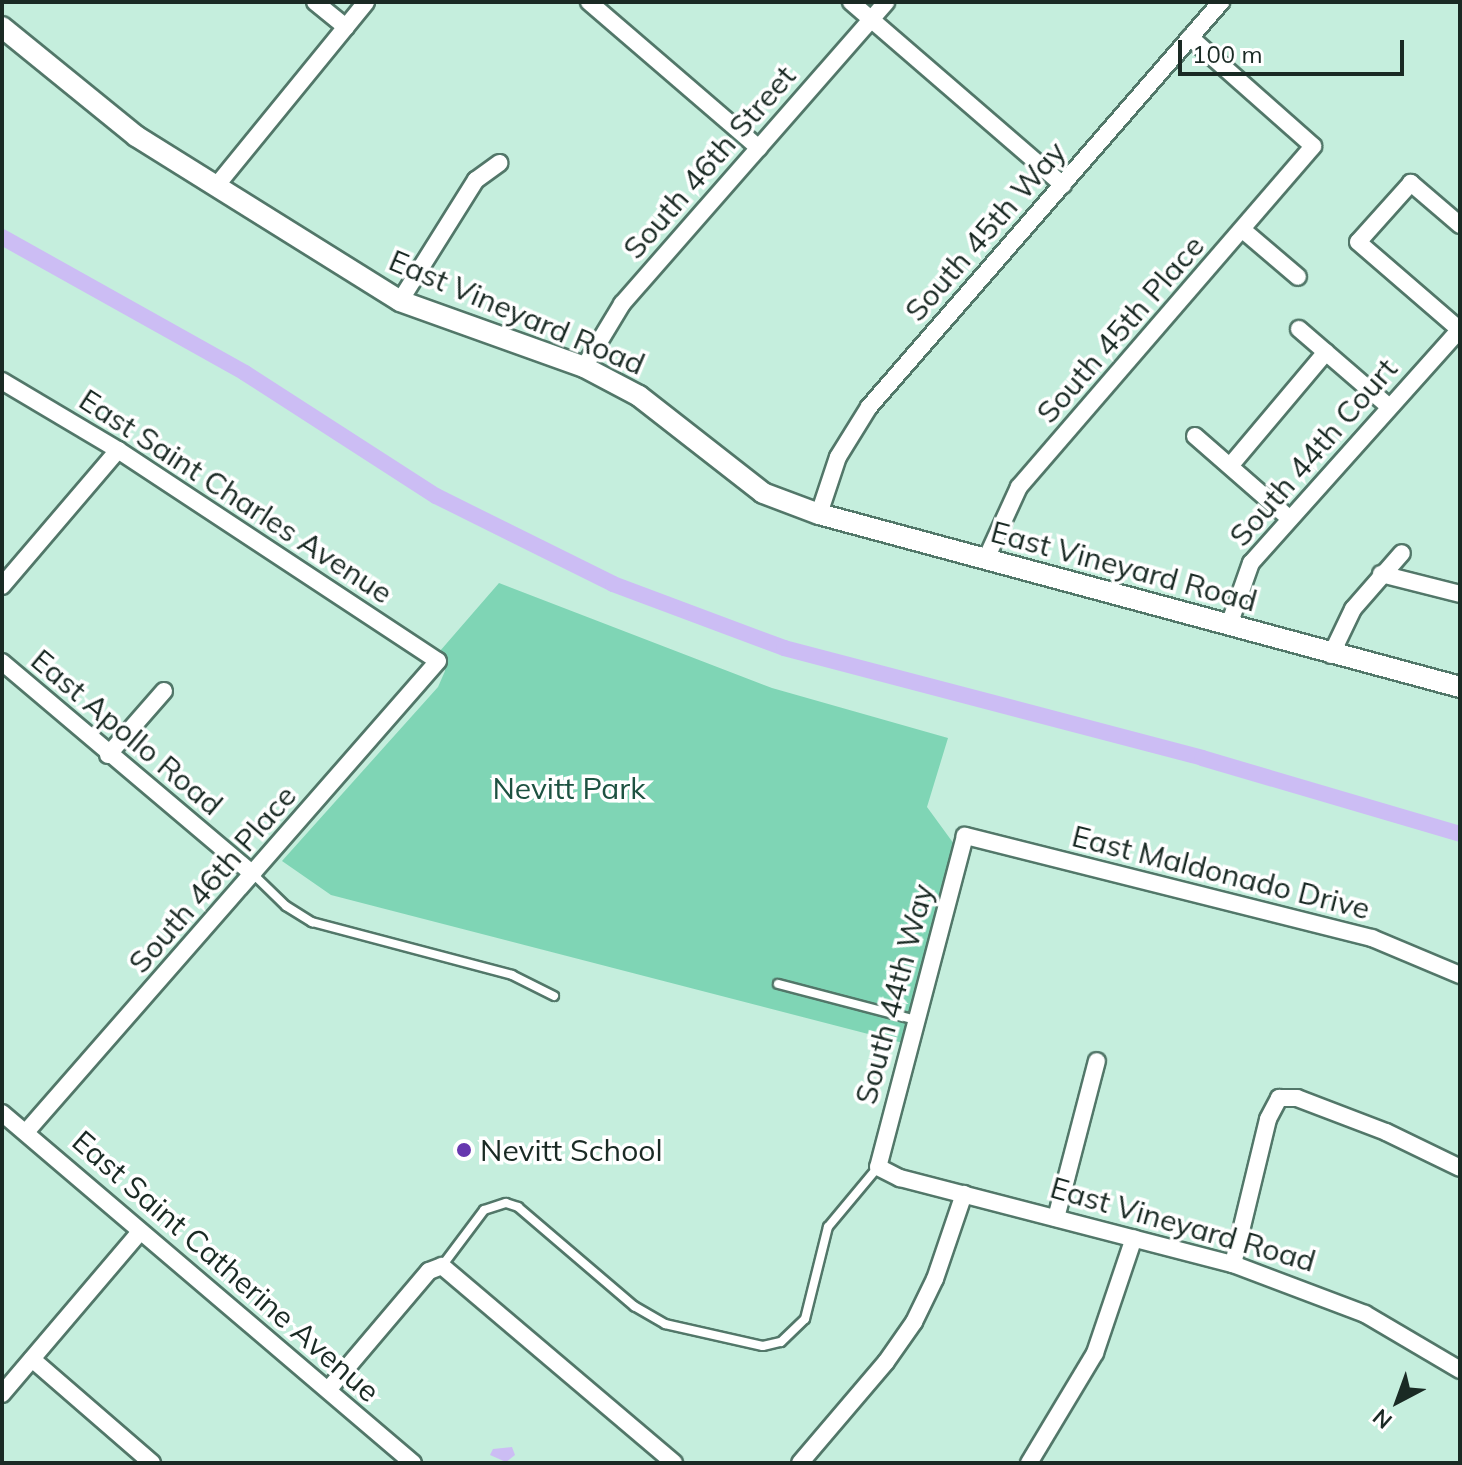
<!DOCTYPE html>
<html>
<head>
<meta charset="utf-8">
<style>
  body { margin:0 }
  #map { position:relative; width:1462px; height:1465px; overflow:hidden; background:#c5eedd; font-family:Mulish,sans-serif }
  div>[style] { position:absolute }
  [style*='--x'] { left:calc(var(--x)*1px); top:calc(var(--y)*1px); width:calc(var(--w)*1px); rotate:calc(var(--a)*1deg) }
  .green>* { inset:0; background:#7fd5b5 }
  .water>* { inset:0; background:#ccbdf4 }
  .canal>* { height:16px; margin:-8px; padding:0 8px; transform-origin:8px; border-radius:8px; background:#ccbdf4 }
  .roads { filter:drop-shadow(2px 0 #527769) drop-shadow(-2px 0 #527769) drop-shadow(0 2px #527769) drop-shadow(0 -2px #527769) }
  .service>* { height:8px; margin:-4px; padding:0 4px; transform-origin:4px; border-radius:4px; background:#fff }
  .minor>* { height:16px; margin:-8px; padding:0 8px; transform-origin:8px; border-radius:8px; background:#fff }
  .tertiary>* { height:20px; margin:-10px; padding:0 10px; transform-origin:10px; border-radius:10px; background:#fff }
  .dots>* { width:22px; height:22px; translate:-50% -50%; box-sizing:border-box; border:4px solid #fff; border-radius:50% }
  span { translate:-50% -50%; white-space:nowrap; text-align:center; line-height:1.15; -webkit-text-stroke:7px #fff; paint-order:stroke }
  .street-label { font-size:30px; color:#1a2a24 }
  .park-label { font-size:30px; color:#1d5241 }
  .poi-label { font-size:30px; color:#1a2a24 }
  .left { translate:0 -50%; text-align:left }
  .frame { position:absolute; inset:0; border:4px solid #1a2a24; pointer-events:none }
  .north { position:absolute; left:1358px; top:1361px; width:80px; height:80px; -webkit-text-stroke:6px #fff; paint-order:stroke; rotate:221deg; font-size:22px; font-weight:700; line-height:32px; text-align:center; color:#1a2a24 }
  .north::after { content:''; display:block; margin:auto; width:28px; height:36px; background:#1a2a24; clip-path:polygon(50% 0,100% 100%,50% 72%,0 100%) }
  .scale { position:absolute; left:1178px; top:40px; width:226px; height:36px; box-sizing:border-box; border:4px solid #1a2a24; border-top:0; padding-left:10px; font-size:24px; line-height:28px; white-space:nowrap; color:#1a2a24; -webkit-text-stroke:6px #fff; paint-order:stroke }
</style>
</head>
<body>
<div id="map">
  <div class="green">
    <div style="clip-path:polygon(499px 583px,772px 688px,948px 738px,927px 807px,954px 844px,903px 1043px,331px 895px,282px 861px,438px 687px,445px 671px,440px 651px)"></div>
  </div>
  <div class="water">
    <div style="clip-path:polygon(512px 1447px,515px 1455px,506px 1462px,490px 1455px,493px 1449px)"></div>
  </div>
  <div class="canal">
    <div style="--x:2;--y:237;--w:278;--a:29.2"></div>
    <div style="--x:245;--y:373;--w:227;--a:32.8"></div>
    <div style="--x:436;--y:496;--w:198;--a:26.4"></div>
    <div style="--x:613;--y:584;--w:183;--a:20.5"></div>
    <div style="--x:784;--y:648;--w:432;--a:14.7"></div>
    <div style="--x:1202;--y:758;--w:269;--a:16.4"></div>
  </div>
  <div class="roads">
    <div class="service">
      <div style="--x:253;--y:874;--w:46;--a:44.1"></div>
      <div style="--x:286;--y:906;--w:31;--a:32"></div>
      <div style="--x:312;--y:922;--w:207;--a:14.8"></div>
      <div style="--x:512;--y:975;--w:47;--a:26.6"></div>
      <div style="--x:778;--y:984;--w:143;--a:14.6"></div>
      <div style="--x:442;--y:1266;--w:70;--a:-53.1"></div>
      <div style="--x:484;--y:1210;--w:23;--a:-18"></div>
      <div style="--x:506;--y:1203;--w:13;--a:18"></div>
      <div style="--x:518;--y:1207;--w:153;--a:40.5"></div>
      <div style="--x:634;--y:1306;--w:36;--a:30"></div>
      <div style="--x:665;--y:1324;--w:100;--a:12.7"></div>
      <div style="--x:763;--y:1346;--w:18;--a:-13"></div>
      <div style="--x:781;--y:1342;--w:33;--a:-44"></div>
      <div style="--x:805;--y:1319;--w:95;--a:-76"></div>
      <div style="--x:828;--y:1227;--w:78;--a:-50.2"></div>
    </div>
    <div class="minor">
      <div style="--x:315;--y:2;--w:40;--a:39"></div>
      <div style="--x:589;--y:2;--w:224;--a:40.7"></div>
      <div style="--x:851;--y:2;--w:280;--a:40.8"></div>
      <div style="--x:217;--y:185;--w:236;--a:-50.8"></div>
      <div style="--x:1460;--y:225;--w:65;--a:-139.4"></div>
      <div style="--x:1411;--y:183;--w:79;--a:131.9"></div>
      <div style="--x:1358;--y:242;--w:135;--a:40.8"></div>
      <div style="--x:1243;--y:230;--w:72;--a:40.5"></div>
      <div style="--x:400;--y:301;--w:143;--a:-57.9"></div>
      <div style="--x:476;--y:180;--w:29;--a:-36"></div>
      <div style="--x:1299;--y:329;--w:116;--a:40.8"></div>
      <div style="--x:584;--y:367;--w:74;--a:-58.9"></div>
      <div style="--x:622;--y:304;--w:401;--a:-48.8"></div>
      <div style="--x:2;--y:381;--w:135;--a:30.7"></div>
      <div style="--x:118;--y:450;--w:383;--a:33.4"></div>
      <div style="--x:438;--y:661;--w:626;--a:131.18"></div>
      <div style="--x:1195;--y:436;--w:125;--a:41.1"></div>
      <div style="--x:1230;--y:466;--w:149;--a:-49.9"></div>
      <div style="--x:819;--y:514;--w:60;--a:-71.6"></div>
      <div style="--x:838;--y:457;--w:59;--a:-58.2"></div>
      <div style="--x:869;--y:407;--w:537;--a:-49"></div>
      <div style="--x:986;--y:559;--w:79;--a:-65.4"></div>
      <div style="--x:1019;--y:487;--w:450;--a:-49.2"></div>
      <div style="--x:1313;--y:146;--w:164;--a:-138.5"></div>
      <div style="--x:1381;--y:574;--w:81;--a:14.2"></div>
      <div style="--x:2;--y:586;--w:179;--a:-49.5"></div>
      <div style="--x:1229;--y:625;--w:66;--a:-70.5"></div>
      <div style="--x:1251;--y:563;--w:314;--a:-48.2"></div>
      <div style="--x:1331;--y:655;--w:51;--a:-64.4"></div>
      <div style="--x:1353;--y:609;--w:74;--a:-48.8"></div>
      <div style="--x:2;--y:662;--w:329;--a:40.2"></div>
      <div style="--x:108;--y:755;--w:85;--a:-48.8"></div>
      <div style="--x:1460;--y:975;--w:95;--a:-157.2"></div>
      <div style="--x:1372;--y:938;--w:420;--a:-165.9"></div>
      <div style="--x:965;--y:836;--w:342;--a:104.7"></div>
      <div style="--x:878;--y:1167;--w:25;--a:27"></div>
      <div style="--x:900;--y:1178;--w:344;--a:14.5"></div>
      <div style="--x:1233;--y:1264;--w:141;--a:20.7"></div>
      <div style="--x:1365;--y:1314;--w:110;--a:30.5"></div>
      <div style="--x:2;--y:1113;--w:540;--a:40.42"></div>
      <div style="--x:1056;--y:1218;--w:162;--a:-75.4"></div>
      <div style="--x:1233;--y:1264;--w:149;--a:-76.4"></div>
      <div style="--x:1268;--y:1119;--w:24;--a:-62"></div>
      <div style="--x:1279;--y:1098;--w:18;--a:0"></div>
      <div style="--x:1297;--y:1098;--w:95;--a:20.9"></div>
      <div style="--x:1386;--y:1132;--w:82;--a:25.9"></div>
      <div style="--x:32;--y:1359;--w:159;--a:40.9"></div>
      <div style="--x:328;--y:1390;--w:156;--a:-49.7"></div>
      <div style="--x:429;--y:1271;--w:14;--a:-21"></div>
      <div style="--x:442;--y:1266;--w:304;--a:40.3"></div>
      <div style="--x:2;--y:1394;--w:213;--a:-49.6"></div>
      <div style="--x:800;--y:1463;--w:133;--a:-49.6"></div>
      <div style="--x:886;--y:1362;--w:49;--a:-55"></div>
      <div style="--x:914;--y:1322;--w:48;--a:-64"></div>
      <div style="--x:935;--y:1279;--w:90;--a:-71.2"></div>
      <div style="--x:1029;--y:1463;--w:128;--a:-59"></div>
      <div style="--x:1095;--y:1353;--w:121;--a:-71.3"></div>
    </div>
    <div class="tertiary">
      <div style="--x:2;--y:27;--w:173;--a:39.1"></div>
      <div style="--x:136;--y:136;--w:311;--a:32"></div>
      <div style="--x:400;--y:301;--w:195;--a:19.7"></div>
      <div style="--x:584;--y:367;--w:62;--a:27.8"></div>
      <div style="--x:639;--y:396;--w:157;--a:38"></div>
      <div style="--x:763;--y:493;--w:60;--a:20.6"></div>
      <div style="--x:819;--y:514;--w:664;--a:15.1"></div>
    </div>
  </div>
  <div class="dots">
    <div style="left:464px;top:1150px;background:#6637af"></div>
  </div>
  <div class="street-label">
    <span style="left:709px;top:162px;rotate:-49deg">South 46th Street</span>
    <span style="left:985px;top:231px;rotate:-49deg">South 45th Way</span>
    <span style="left:517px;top:312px;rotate:23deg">East Vineyard Road</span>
    <span style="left:1120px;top:329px;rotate:-49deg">South 45th Place</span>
    <span style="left:1313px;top:452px;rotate:-49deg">South 44th Court</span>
    <span style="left:236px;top:496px;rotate:33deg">East Saint Charles Avenue</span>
    <span style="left:1124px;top:566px;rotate:15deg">East Vineyard Road</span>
    <span style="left:127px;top:732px;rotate:40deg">East Apollo Road</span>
    <span style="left:1221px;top:872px;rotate:14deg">East Maldonado Drive</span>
    <span style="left:212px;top:879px;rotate:-49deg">South 46th Place</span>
    <span style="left:894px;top:994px;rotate:-75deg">South 44th Way</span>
    <span style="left:1183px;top:1224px;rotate:16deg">East Vineyard Road</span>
    <span style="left:226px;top:1266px;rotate:41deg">East Saint Catherine Avenue</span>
  </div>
  <div class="park-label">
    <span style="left:569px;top:788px">Nevitt Park</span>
  </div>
  <div class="poi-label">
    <span class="left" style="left:480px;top:1150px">Nevitt School</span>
  </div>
  <div class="frame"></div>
  <div class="north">N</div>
  <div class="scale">100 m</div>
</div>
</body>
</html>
